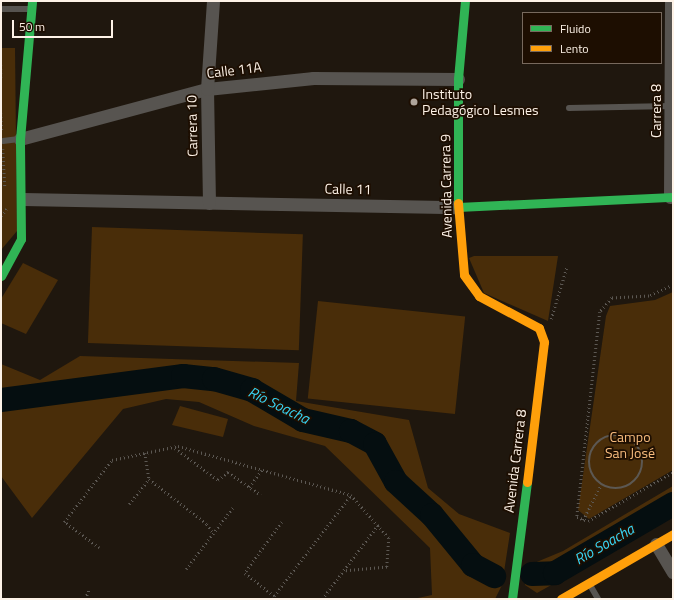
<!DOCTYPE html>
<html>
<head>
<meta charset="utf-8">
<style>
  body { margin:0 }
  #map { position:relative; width:674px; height:600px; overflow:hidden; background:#1f170e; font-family:"Titillium Web",sans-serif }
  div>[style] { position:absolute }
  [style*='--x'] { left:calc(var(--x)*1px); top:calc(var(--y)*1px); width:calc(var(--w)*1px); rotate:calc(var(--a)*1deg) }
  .green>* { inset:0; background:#492d09; transform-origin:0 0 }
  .river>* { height:24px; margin:-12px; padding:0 12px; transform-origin:12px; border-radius:12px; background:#050e10 }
  .path>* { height:2.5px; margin-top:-1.25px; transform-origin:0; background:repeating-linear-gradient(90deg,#5c5853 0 1px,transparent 0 4px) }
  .path>.ring { margin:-1.25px; padding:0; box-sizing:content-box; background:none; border:2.5px solid #5c5853; border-radius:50% }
  .lane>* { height:6px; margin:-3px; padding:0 3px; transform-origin:3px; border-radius:3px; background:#575450 }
  .street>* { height:13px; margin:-6.5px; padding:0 6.5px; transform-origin:6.5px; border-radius:6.5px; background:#575450 }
  .fast>* { height:9px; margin:-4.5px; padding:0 4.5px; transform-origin:4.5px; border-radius:4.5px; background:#30b455 }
  .slow>* { height:9px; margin:-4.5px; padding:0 4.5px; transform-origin:4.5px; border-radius:4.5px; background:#ff9f0a }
  .dots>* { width:11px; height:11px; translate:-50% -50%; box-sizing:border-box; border:2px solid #1d0e01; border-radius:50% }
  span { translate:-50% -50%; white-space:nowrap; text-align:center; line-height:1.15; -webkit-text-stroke:3.5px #1d0e01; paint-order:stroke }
  .street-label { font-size:14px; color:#fdf2e7 }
  .poi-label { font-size:14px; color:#fdf2e7 }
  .left { translate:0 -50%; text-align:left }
  .park-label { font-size:14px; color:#f8bc7d }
  .water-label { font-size:15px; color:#38d5f5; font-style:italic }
  .frame { position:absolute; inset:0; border:2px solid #fdf2e7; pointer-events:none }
  .legend { position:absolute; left:522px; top:12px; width:140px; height:52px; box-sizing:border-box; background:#1d0e01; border:1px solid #77695d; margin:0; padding:5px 7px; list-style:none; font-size:12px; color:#fdf2e7 }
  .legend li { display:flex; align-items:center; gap:8px; height:20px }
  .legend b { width:20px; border:1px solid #77695d }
  .scale { position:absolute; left:12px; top:20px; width:101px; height:18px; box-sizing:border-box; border:2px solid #fdf2e7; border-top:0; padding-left:5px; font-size:12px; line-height:14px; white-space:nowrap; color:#fdf2e7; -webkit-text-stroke:3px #1d0e01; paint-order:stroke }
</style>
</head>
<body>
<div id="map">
  <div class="green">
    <div style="clip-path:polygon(1px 48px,15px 48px,17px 231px,1px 250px)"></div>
    <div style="left:92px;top:227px;width:211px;height:116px;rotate:2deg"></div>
    <div style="clip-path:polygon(474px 256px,558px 256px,548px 321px,484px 293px,469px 258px)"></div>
    <div style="clip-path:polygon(23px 263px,58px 280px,26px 334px,1px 323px,1px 299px)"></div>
    <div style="clip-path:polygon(673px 292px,673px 470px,589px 519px,578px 510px,606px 316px,610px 306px,655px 300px)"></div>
    <div style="left:318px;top:301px;width:148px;height:98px;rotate:6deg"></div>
    <div style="clip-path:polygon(80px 356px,299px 363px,296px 401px,409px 420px,428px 488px,459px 514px,510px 533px,502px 585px,495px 599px,413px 599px,432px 595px,430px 548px,325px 446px,254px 426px,199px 402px,166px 399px,123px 409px,32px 518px,1px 476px,1px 364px,40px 380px)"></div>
    <div style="clip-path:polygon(180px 406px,228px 419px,223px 437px,172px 425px)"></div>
    <div style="clip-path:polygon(673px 486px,673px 517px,537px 593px,525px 585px,527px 566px,563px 551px)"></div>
  </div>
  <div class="river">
    <div style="--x:1;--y:400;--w:184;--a:-7.5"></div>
    <div style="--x:183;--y:376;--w:31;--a:6"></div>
    <div style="--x:214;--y:379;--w:40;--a:16"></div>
    <div style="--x:252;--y:390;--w:59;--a:30.5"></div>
    <div style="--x:303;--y:420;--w:49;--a:12.9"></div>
    <div style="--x:351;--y:431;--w:27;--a:28"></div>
    <div style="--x:375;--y:444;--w:43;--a:61.1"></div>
    <div style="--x:396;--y:482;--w:49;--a:42.5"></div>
    <div style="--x:432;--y:515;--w:65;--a:50.6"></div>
    <div style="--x:473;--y:565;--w:24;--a:28"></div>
    <div style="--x:532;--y:574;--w:23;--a:-2"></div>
    <div style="--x:555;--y:573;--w:137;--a:-30.3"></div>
  </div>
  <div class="path">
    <div style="--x:1;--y:65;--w:14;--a:90"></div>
    <div style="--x:1;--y:113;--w:19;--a:87"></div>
    <div style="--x:3;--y:149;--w:39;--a:87"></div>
    <div style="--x:1;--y:216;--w:9;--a:-54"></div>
    <div style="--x:673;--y:285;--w:26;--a:155"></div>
    <div style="--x:649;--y:296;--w:37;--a:177"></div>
    <div style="--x:612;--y:298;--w:18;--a:131"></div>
    <div style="--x:600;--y:312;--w:206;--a:96.4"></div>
    <div style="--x:577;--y:517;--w:12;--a:20"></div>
    <div style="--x:588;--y:521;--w:98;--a:-30"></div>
    <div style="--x:551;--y:319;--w:55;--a:-73.2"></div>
    <div class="ring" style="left:589px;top:435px;width:51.5px;height:51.5px"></div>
    <div style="--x:175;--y:448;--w:54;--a:36.7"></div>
    <div style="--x:218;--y:480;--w:13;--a:-39"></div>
    <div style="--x:228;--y:472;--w:40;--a:34.9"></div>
    <div style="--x:145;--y:453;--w:26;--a:81"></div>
    <div style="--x:149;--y:479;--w:73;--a:37.8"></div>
    <div style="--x:207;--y:524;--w:11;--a:56"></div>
    <div style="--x:249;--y:487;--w:21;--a:-53"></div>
    <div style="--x:129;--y:504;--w:32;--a:-51"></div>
    <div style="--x:583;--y:520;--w:39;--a:-63"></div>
    <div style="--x:282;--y:522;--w:63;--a:126"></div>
    <div style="--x:245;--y:573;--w:37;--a:38"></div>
    <div style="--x:274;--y:596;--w:127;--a:-52.7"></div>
    <div style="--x:99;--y:548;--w:44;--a:-143.4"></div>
    <div style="--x:64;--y:522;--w:78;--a:-52.3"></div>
    <div style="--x:112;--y:460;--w:67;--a:-12"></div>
    <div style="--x:178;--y:446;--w:180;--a:15.8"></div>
    <div style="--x:351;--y:495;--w:57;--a:48.5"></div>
    <div style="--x:389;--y:538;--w:29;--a:94"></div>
    <div style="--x:387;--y:567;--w:44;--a:174.8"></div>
    <div style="--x:186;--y:569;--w:79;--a:-52.7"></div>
    <div style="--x:85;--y:599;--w:11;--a:-68"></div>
    <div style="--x:322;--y:599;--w:93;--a:-52.9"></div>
  </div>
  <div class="lane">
    <div style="--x:1;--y:9;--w:28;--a:0"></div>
    <div style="--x:569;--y:108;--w:102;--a:-1.1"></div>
    <div style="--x:3;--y:141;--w:16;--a:-7"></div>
    <div style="--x:590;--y:585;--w:16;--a:60"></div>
  </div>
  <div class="street">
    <div style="--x:20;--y:139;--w:194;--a:-15"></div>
    <div style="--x:207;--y:89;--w:107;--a:-5.9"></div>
    <div style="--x:313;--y:78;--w:145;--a:0.4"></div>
    <div style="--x:670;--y:197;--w:196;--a:-89.7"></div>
    <div style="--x:23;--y:199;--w:435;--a:1.1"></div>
    <div style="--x:209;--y:203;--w:114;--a:-91"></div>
    <div style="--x:207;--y:89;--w:88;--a:-86.1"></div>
    <div style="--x:656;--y:544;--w:33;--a:59"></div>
  </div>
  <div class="fast">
    <div style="--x:458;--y:203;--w:124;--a:-90"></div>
    <div style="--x:458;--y:79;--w:78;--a:-84.9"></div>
    <div style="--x:458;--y:207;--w:215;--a:-2.7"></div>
    <div style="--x:1;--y:276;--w:42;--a:-61.6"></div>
    <div style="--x:21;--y:239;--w:100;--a:-90.6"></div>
    <div style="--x:20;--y:139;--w:139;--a:-85"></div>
    <div style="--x:512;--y:599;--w:118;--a:-82.7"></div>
  </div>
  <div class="slow">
    <div style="--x:458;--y:203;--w:72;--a:85.2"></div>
    <div style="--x:464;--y:275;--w:26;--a:54"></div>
    <div style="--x:479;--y:296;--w:68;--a:28.1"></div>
    <div style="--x:539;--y:328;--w:15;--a:70"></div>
    <div style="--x:544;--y:342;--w:141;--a:96.9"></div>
    <div style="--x:561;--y:599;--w:129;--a:-30.1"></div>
  </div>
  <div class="dots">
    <div style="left:414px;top:102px;background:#afa59b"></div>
  </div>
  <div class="street-label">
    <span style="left:234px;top:70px;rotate:-7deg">Calle 11A</span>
    <span style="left:656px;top:111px;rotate:-90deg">Carrera 8</span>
    <span style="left:192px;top:126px;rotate:-91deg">Carrera 10</span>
    <span style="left:446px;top:186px;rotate:-91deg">Avenida Carrera 9</span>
    <span style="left:348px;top:189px;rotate:1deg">Calle 11</span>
    <span style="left:515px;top:461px;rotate:-83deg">Avenida Carrera 8</span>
  </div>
  <div class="poi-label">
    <span class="left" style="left:422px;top:102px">Instituto<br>Pedagógico Lesmes</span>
  </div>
  <div class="park-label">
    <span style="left:630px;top:445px">Campo<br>San José</span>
  </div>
  <div class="water-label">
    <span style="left:279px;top:405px;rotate:26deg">Río Soacha</span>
    <span style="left:604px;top:544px;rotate:-30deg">Río Soacha</span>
  </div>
  <div class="frame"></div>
  <ul class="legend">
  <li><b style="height:5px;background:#30b455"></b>Fluido</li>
  <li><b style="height:5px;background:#ff9f0a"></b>Lento</li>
  </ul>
  <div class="scale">50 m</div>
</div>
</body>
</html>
